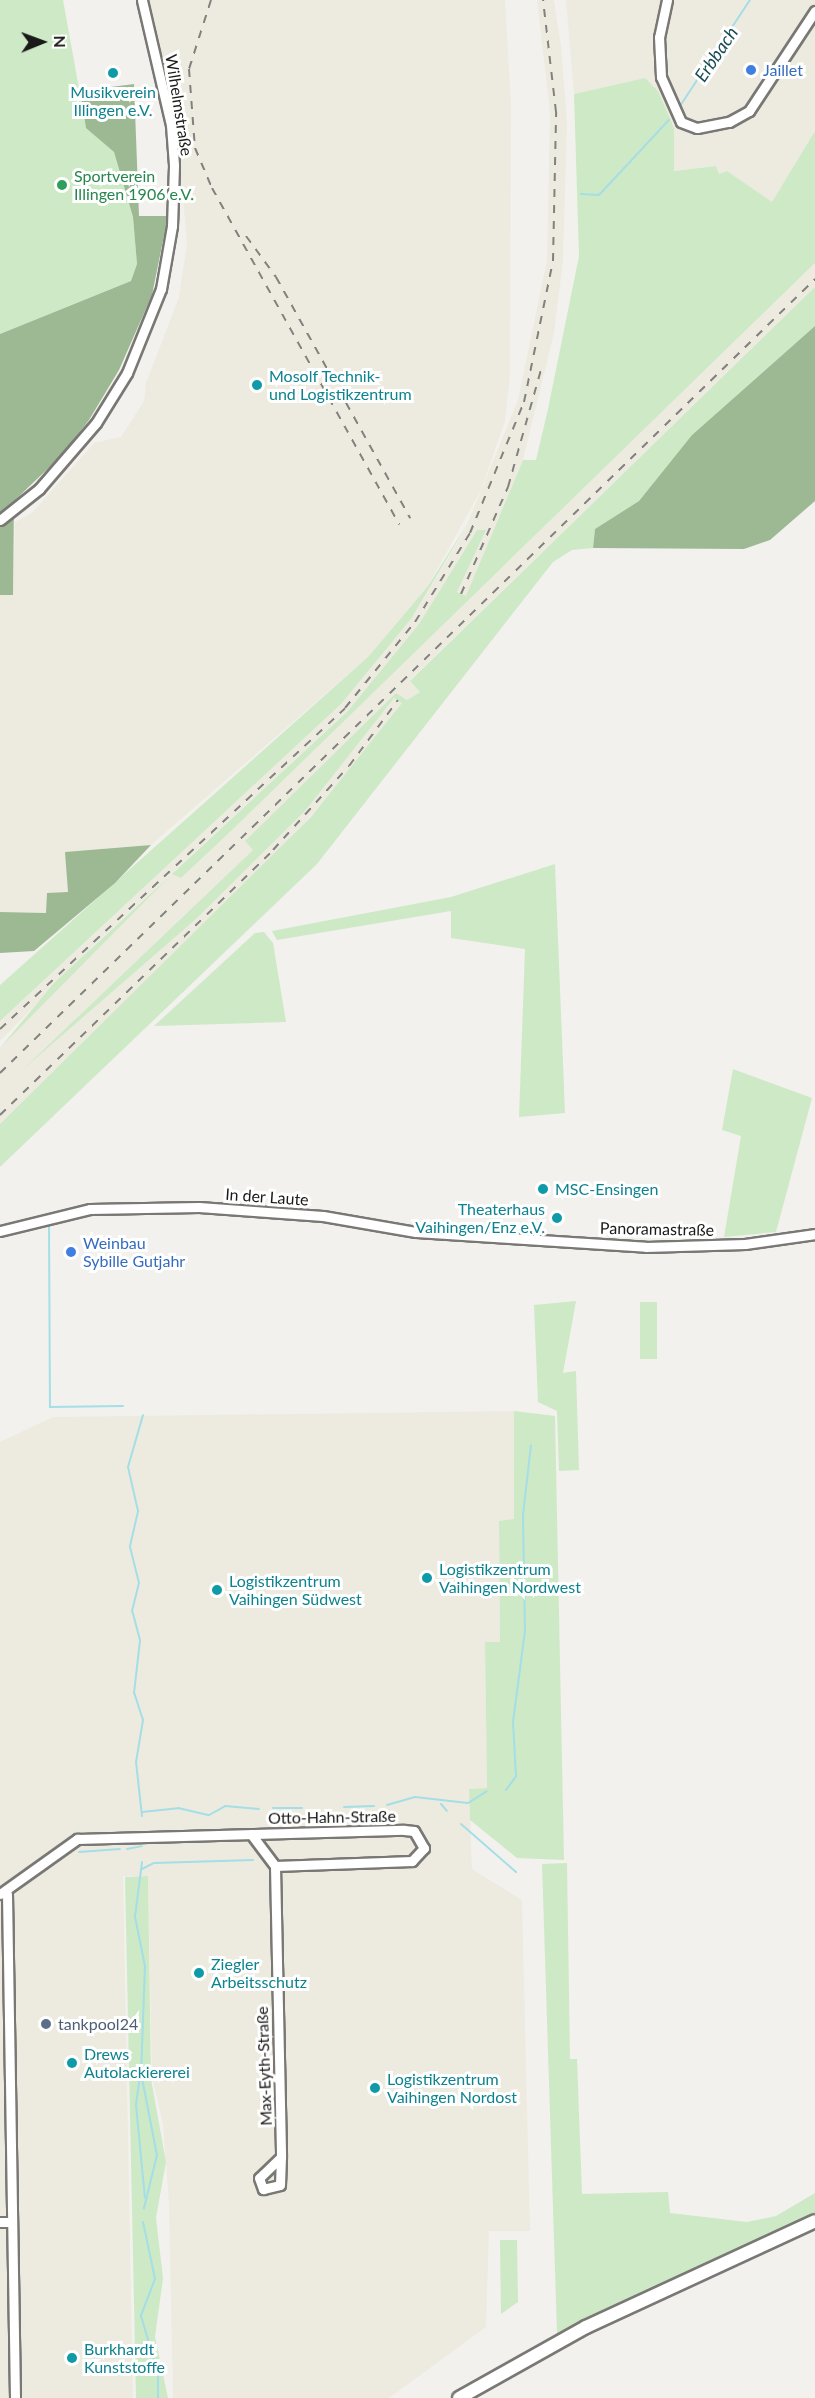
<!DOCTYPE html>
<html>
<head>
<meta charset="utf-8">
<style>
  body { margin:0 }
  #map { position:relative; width:815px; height:2398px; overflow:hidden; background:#f2f1ee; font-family:Lato,sans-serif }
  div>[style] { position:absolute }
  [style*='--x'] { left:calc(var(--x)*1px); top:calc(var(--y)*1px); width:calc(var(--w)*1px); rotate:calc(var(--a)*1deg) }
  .built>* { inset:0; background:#edebdf }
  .green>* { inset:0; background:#cee9c6; transform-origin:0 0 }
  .forest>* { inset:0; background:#9cb994 }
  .stream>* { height:2px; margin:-1px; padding:0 1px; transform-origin:1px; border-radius:1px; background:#a4dee6 }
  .roads { filter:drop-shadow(2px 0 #797875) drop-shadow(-2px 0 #797875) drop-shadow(0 2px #797875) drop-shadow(0 -2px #797875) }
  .minor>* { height:9px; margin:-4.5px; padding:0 4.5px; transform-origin:4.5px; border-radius:4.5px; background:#fff }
  .secondary>* { height:12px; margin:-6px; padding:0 6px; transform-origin:6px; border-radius:6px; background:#fff }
  .rail>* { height:2px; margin-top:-1px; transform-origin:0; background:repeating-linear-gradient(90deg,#81817e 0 8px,transparent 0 16px) }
  .dots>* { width:16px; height:16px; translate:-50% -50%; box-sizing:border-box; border:3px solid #fff; border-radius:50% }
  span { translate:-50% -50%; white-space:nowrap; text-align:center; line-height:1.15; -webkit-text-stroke:6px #fff; paint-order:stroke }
  .shop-label { font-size:16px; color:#366cbe }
  .left { translate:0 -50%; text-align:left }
  .culture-label { font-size:16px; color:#0d838f }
  .right { translate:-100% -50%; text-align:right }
  .street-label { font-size:16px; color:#1a1a18 }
  .leisure-label { font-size:16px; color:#27864d }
  .service-label { font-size:16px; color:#4e5e75 }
  .water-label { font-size:18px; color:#194d53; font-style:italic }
  .north { position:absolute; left:12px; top:12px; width:60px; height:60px; -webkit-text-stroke:4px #fff; paint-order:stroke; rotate:89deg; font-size:16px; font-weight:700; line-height:24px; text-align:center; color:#1a1a18 }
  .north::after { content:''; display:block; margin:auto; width:21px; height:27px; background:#1a1a18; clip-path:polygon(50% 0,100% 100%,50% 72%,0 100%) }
</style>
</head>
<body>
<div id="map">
  <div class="built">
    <div style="clip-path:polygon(147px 0,505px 0,511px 103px,510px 375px,505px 421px,481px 490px,428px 586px,369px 656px,151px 845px,66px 852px,68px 892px,46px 913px,0 912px,0 595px,13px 595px,15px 522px,32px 513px,94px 443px,121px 437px,144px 401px,146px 383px,179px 297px,187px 243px,176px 125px)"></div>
    <div style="clip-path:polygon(537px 0,554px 0,561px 46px,567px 122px,563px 261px,554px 333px,523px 460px,466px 597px,457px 592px,486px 530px,474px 534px,419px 624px,347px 712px,94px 945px,0 1041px,0 1021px,341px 704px,411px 619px,465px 530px,518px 400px,547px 260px,550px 112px)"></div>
    <div style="clip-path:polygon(566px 0,815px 0,815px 131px,772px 203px,727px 171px,719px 174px,716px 166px,673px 171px,674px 128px,645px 78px,574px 94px)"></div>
    <div style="clip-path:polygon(815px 263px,815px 287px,410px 680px,420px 692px,407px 700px,396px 693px,246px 841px,253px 850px,20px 1072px,196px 919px,305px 811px,394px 697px,402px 703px,353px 770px,258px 873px,0 1124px,0 1048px,56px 988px,173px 873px,181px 878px,231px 831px)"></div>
    <div style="clip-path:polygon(514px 1411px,514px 1519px,499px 1521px,500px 1642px,485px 1643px,487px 1788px,469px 1789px,472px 1869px,522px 1900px,530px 2231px,489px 2231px,486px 2327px,389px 2398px,173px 2398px,169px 2204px,163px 2124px,152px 2078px,148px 1876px,123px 1876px,133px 2398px,0 2398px,0 1442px,53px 1417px)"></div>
  </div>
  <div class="green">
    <div style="clip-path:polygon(0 0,63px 0,86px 127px,114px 152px,133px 217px,137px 264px,131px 281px,0 334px)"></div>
    <div style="clip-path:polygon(645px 78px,658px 91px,674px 128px,674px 171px,716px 166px,719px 174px,727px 171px,772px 202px,815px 131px,815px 263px,231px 831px,181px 878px,172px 874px,0 1048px,54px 983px,347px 712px,419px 624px,477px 530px,486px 530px,457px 592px,466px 596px,523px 460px,536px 460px,548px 409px,579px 256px,574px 94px)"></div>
    <div style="clip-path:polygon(815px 287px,815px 326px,692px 435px,639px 501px,595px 529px,593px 548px,572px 550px,553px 562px,317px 864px,0 1167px,0 1124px,311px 817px,402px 703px,394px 698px,305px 811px,196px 919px,20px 1072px,253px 850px,245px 841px,396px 693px,407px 700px,420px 692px,410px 681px)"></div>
    <div style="clip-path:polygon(471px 518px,411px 619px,341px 704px,0 1021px,0 985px,369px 656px,428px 586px)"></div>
    <div style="clip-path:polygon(555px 864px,565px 1113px,519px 1117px,525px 949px,451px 938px,451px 911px,277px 940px,272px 931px,451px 897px)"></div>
    <div style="clip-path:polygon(264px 932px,273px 943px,286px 1022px,154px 1026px,255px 933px)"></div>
    <div style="clip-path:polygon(733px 1069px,812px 1098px,776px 1232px,724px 1237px,741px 1136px,722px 1130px)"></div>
    <div style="clip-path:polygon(576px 1301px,563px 1373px,576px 1371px,579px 1470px,559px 1471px,557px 1411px,538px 1402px,534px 1305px)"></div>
    <div style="left:640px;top:1302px;width:17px;height:57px"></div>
    <div style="clip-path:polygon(514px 1411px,555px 1416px,564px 1860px,517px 1858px,470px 1820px,469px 1789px,487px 1788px,485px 1642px,500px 1642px,499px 1521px,514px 1519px)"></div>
    <div style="clip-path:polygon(567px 1863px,570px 2059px,577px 2059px,582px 2194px,668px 2192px,670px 2213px,747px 2222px,776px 2216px,815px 2193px,815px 2215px,557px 2333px,542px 1864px)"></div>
    <div style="clip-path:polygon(148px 1876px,151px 2079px,166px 2162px,156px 2218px,163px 2278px,155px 2337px,168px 2398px,136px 2398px,125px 1877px)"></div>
    <div style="clip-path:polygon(500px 2240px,517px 2240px,518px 2302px,501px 2314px)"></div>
  </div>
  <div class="forest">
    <div style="clip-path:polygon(134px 84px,139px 216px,168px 216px,152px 295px,119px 370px,89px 420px,60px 457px,14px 501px,13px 595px,0 595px,0 334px,131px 281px,137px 264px,133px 217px,114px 152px,86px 128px,80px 91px)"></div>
    <div style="clip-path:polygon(815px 326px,815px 501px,770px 540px,744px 549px,593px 548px,595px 529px,639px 501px,692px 435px)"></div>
    <div style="clip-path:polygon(151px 845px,115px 883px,34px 951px,0 953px,0 912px,46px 913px,47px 893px,68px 892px,65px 852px)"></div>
  </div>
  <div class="stream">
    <div style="--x:680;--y:106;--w:127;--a:-56.6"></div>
    <div style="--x:581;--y:194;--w:18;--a:3"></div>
    <div style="--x:599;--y:195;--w:103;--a:-47"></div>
    <div style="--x:49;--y:1224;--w:183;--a:89.7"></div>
    <div style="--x:50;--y:1407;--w:73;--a:-0.8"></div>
    <div style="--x:506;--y:1790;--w:17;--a:-54"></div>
    <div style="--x:516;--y:1776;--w:54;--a:-93.2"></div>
    <div style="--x:513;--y:1722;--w:92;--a:-82.5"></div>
    <div style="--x:525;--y:1631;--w:116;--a:-91"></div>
    <div style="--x:523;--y:1515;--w:70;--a:-83.5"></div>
    <div style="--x:441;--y:1804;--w:9;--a:49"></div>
    <div style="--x:387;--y:1805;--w:29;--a:-16"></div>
    <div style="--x:415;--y:1797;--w:53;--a:6.5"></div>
    <div style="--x:468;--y:1803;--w:22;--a:-32"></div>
    <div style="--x:344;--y:1807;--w:30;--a:-2"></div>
    <div style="--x:273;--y:1808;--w:29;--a:0"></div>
    <div style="--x:142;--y:1812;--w:36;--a:-6"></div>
    <div style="--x:178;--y:1808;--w:32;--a:13"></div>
    <div style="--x:209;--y:1815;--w:18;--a:-29"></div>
    <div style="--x:225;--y:1806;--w:34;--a:5"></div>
    <div style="--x:142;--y:1816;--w:54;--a:-96.3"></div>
    <div style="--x:136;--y:1762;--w:43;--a:-80.5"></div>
    <div style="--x:143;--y:1720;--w:28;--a:-108"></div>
    <div style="--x:134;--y:1693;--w:53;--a:-83.5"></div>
    <div style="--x:140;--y:1640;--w:30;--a:-105"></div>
    <div style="--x:132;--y:1611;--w:29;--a:-76"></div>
    <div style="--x:139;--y:1583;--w:38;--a:-104"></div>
    <div style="--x:130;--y:1546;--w:36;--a:-77"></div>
    <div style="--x:138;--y:1511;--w:45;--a:-102.8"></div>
    <div style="--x:128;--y:1467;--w:54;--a:-73.9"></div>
    <div style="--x:461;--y:1824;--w:73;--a:41.1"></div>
    <div style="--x:127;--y:1849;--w:15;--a:-11"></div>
    <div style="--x:79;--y:1852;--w:41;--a:-4.2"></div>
    <div style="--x:142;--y:1862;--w:55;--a:97.3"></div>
    <div style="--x:135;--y:1917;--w:50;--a:78.5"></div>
    <div style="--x:145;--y:1966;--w:107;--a:92.1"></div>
    <div style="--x:141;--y:2073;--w:84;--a:79"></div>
    <div style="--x:157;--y:2155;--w:55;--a:103.8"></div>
    <div style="--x:142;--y:1869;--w:13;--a:-27"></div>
    <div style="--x:154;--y:1863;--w:99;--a:-1.7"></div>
    <div style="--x:140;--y:2076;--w:29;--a:98"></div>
    <div style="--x:136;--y:2105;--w:93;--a:84.5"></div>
    <div style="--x:143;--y:2222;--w:58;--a:78.1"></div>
    <div style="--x:155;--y:2279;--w:40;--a:111"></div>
    <div style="--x:141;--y:2316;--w:59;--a:73.4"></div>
    <div style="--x:158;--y:2373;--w:25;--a:90"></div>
  </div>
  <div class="roads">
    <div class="minor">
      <div style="--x:667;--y:0;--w:38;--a:102"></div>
      <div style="--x:659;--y:37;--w:40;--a:87.1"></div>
      <div style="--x:661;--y:77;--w:49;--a:66"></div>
      <div style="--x:681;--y:122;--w:17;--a:21"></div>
      <div style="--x:697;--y:128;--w:33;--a:-11"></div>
      <div style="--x:729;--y:122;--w:23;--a:-29"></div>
      <div style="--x:749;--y:111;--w:120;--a:-56.6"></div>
      <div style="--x:0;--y:520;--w:50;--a:-38.5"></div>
      <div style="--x:39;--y:489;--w:87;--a:-49.2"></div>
      <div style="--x:96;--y:423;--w:59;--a:-58.2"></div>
      <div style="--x:127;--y:373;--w:91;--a:-68"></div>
      <div style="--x:161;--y:289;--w:64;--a:-80.1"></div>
      <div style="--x:172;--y:226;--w:61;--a:-88.1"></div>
      <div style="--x:174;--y:165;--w:40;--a:-94.3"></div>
      <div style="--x:171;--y:125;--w:128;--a:-103.1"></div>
      <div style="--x:0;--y:1231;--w:93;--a:-13.7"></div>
      <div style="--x:90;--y:1209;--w:109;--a:-1.1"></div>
      <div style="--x:199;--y:1207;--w:124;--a:4.2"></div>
      <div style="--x:323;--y:1216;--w:94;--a:9.8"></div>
      <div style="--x:416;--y:1232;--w:230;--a:3.7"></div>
      <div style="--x:646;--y:1247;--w:99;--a:-1.7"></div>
      <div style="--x:745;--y:1244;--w:71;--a:-8.1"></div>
      <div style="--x:251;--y:1834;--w:40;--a:53"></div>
      <div style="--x:275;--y:1866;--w:291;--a:88.8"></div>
      <div style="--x:281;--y:2157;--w:30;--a:136"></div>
      <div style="--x:259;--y:2178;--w:12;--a:70"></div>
      <div style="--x:263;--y:2189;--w:17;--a:-13"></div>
      <div style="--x:280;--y:2185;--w:28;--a:-88"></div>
      <div style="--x:0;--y:1894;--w:95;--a:-35.5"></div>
      <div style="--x:77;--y:1839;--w:327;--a:-1.6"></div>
      <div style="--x:404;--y:1830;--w:10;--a:6"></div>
      <div style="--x:414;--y:1831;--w:20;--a:60"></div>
      <div style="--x:424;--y:1848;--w:18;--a:133"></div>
      <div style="--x:412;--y:1861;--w:137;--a:177.9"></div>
      <div style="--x:7;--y:1894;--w:504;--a:89.09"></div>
      <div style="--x:0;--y:2222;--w:12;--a:0"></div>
    </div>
    <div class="secondary">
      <div style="--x:459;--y:2398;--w:145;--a:-29.2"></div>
      <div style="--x:586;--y:2327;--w:252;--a:-24.8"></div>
    </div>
  </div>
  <div class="rail">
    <div style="--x:211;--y:0;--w:72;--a:107.7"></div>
    <div style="--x:189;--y:69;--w:79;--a:85.7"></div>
    <div style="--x:195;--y:148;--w:43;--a:67"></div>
    <div style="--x:212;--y:188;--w:385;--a:60.9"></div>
    <div style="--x:246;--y:236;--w:51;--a:53.8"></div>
    <div style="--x:276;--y:277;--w:276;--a:60.9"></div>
    <div style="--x:461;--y:594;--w:117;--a:-66.3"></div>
    <div style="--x:508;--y:487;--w:126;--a:-74.3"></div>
    <div style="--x:0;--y:1029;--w:471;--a:-42.9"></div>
    <div style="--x:345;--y:708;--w:111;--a:-50.9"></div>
    <div style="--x:415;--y:622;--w:105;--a:-58.3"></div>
    <div style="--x:470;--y:533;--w:142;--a:-67.6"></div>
    <div style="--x:524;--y:402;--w:144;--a:-78.4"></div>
    <div style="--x:553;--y:261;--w:149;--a:-88.8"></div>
    <div style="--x:556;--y:112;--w:113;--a:-96.6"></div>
    <div style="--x:0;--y:1073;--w:1138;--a:-44.25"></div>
    <div style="--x:0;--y:1115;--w:380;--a:-44.1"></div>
    <div style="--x:273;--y:850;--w:113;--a:-47.9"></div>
    <div style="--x:349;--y:766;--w:82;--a:-53.4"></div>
  </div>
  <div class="dots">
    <div style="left:751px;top:70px;background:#3f7fe0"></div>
    <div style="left:113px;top:73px;background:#0f9aa8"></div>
    <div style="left:62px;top:185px;background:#2e9e5b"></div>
    <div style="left:257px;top:385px;background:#0f9aa8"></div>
    <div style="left:543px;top:1189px;background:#0f9aa8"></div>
    <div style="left:557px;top:1218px;background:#0f9aa8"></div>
    <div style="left:71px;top:1252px;background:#3f7fe0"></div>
    <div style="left:427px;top:1578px;background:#0f9aa8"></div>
    <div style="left:217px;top:1590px;background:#0f9aa8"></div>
    <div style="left:199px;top:1973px;background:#0f9aa8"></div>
    <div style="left:46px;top:2024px;background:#5c6f8a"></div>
    <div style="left:72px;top:2063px;background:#0f9aa8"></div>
    <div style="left:375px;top:2088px;background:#0f9aa8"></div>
    <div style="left:72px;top:2358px;background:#0f9aa8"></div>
  </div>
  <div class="shop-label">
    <span class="left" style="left:763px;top:70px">Jaillet</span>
    <span class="left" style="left:83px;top:1252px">Weinbau<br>Sybille Gutjahr</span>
  </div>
  <div class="culture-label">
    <span style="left:113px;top:101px">Musikverein<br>Illingen e.V.</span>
    <span class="left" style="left:269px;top:385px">Mosolf Technik-<br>und Logistikzentrum</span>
    <span class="left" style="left:555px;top:1189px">MSC-Ensingen</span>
    <span class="right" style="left:545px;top:1218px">Theaterhaus<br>Vaihingen/Enz e.V.</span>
    <span class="left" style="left:439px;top:1578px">Logistikzentrum<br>Vaihingen Nordwest</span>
    <span class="left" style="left:229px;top:1590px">Logistikzentrum<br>Vaihingen Südwest</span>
    <span class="left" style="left:211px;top:1973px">Ziegler<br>Arbeitsschutz</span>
    <span class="left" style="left:84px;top:2063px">Drews<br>Autolackiererei</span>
    <span class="left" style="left:387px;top:2088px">Logistikzentrum<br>Vaihingen Nordost</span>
    <span class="left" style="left:84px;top:2358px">Burkhardt<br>Kunststoffe</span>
  </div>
  <div class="street-label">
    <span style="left:179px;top:105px;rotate:81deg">Wilhelmstraße</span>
    <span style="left:267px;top:1197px;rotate:4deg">In der Laute</span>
    <span style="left:657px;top:1229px;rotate:1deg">Panoramastraße</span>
    <span style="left:332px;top:1817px;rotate:-1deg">Otto-Hahn-Straße</span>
    <span style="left:264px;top:2066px;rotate:-92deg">Max-Eyth-Straße</span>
  </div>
  <div class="leisure-label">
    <span class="left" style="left:74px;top:185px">Sportverein<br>Illingen 1906 e.V.</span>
  </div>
  <div class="service-label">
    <span class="left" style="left:58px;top:2024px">tankpool24</span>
  </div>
  <div class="water-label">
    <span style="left:716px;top:54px;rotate:-56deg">Erbbach</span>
  </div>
  <div class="north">N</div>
</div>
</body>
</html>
